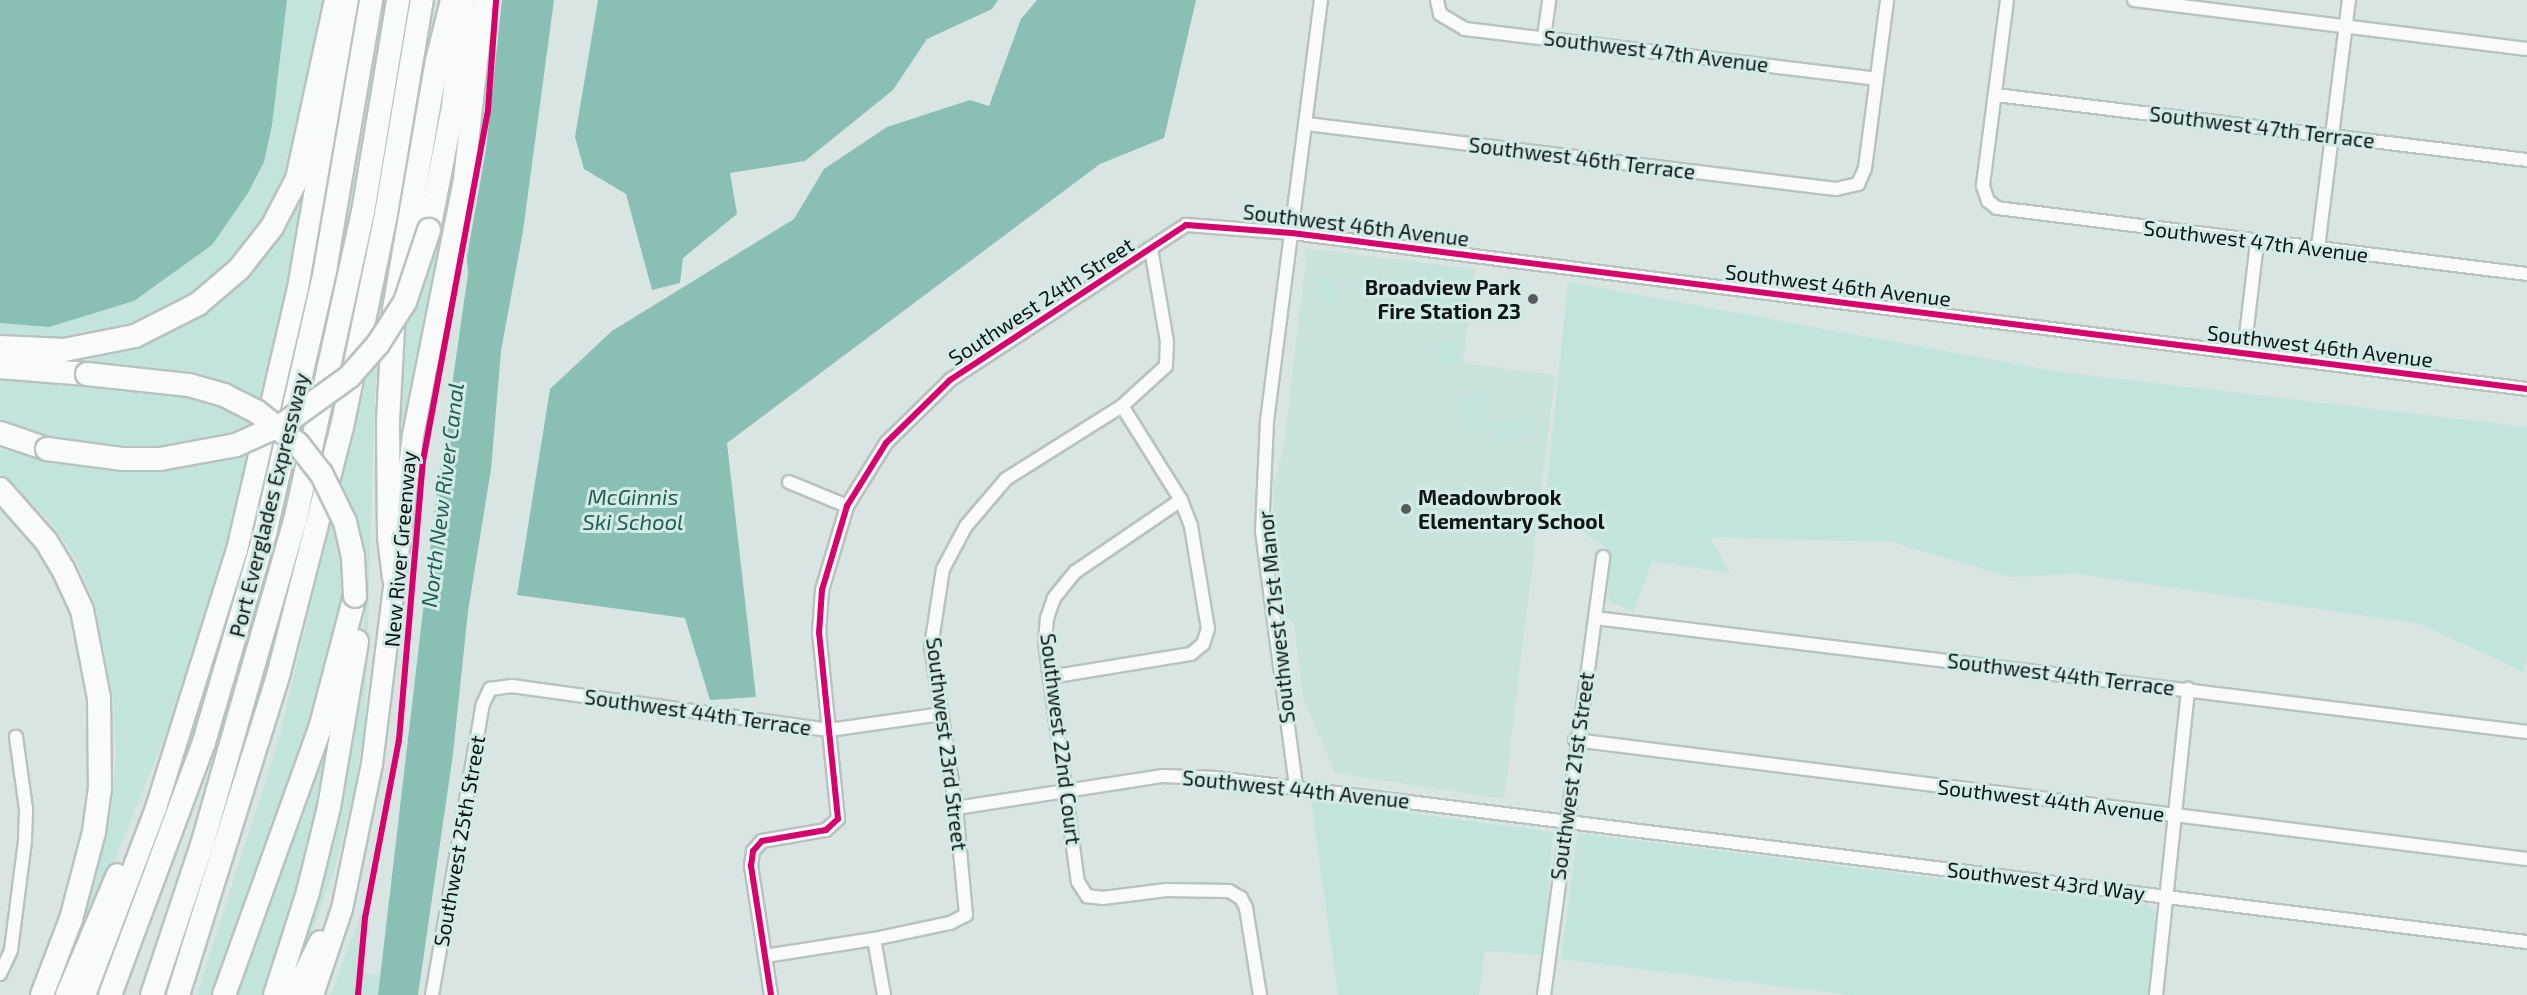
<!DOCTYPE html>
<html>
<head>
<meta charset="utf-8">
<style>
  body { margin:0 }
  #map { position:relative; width:2527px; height:995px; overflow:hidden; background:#d9e5e2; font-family:"Exo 2",sans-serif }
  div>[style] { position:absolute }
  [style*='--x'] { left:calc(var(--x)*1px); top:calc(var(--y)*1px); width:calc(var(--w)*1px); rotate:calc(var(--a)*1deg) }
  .built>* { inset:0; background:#c9e2dc }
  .green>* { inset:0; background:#c3e4dc; transform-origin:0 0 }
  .water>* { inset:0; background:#89bfb4 }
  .roads { filter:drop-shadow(2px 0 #b8c2bf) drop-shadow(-2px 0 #b8c2bf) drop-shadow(0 2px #b8c2bf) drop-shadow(0 -2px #b8c2bf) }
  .minor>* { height:12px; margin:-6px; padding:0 6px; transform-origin:6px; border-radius:6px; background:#f9fbfb }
  .primary>* { height:20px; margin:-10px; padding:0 10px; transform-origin:10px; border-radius:10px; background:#f9fbfb }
  .motorway>* { height:22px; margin:-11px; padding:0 11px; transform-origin:11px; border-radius:11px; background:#f9fbfb }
  .bridges { filter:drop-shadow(2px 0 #b8c2bf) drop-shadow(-2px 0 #b8c2bf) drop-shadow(0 2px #b8c2bf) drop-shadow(0 -2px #b8c2bf) }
  .motorway-bridge>* { height:22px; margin:-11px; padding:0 11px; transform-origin:11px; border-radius:11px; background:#f9fbfb }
  .cycleway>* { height:6px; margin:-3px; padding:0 3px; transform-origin:3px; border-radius:3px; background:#d6006c }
  .dots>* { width:16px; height:16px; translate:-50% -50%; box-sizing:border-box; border:3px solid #d3ebe6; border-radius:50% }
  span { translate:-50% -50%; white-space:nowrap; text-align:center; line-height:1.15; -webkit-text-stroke:6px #d3ebe6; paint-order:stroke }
  .street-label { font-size:21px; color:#0e1615 }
  .poi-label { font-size:21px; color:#0e1615; font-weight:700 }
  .right { translate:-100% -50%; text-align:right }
  .left { translate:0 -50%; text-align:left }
  .water-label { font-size:22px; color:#225e54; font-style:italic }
</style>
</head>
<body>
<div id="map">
  <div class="built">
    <div style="clip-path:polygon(1304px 248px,1475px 269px,1463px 363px,1555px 375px,1504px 799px,1335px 773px,1303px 698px,1294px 623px,1286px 619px,1274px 533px,1273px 484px,1283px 453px,1306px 259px)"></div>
  </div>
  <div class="green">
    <div style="clip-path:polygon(287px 0,325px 0,289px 174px,260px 228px,230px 264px,185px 299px,131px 324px,75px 337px,0 334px,0 323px,49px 327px,134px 301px,212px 245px,248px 193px,264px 162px,272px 125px)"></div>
    <div style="clip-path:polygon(459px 140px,440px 254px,403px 424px,399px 423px,404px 324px,437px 248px)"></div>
    <div style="clip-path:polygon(308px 181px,266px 404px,226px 384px,201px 377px,83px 362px,170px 331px,223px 298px,271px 247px)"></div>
    <div style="left:1420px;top:264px;width:53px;height:52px;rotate:6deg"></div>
    <div style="left:1330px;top:274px;width:28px;height:16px;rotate:73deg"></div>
    <div style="clip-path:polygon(1568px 282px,2060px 372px,2527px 427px,2527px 655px,2523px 672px,2421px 624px,2078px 574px,2011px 577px,1891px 542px,1710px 537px,1730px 573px,1652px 561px,1633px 612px,1609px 601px,1605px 547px,1545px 506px)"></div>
    <div style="clip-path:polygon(382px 301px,385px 302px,375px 392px,365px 723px,355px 786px,335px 868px,310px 937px,290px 976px,364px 643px,364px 560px,356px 520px,340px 484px)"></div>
    <div style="left:1456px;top:340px;width:23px;height:20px;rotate:80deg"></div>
    <div style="clip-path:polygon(0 377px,191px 396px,221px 405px,261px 425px,204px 627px,175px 711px,60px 995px,54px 995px,91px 898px,111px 815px,116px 753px,113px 701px,95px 605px,76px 559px,50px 521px,0 474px,0 449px,44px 460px,0 425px)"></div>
    <div style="left:1486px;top:394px;width:36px;height:27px;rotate:82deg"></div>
    <div style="left:1531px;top:415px;width:20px;height:39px;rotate:81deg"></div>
    <div style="clip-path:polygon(332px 516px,344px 558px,345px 588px,335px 659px,222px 971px,211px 995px,197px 995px,279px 739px)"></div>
    <div style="clip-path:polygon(336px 690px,327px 784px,268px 995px,233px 995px)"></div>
    <div style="clip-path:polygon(1311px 800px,1553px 832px,1544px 955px,1485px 951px,1479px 995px,1338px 995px)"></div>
    <div style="clip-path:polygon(1578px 833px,2149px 905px,2156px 913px,2150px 995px,1851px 995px,1561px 959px)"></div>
    <div style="clip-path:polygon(362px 910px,370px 918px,365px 973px,380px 976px,378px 995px,331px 995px)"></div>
  </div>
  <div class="water">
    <div style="clip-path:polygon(0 0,287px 0,272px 125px,264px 162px,248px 193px,212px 245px,134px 301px,49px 327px,0 323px)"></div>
    <div style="clip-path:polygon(502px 0,554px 0,523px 231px,501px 351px,491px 469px,468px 611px,453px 754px,418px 995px,378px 995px,438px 483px,468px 274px,467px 257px,486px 149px)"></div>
    <div style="clip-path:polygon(598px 0,998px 0,992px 9px,927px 39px,893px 90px,805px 161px,730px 173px,737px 214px,683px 258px,680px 283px,652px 290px,626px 194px,584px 169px,575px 137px)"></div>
    <div style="clip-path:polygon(1037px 0,1196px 0,1164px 138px,1100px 164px,727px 443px,756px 697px,710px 700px,685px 618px,517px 595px,550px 389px,612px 331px,794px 219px,824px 169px,887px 127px,970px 100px,989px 106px,1021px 19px)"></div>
  </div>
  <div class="roads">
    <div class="minor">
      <div style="--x:1437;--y:0;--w:14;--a:78"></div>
      <div style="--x:1440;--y:14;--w:29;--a:31"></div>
      <div style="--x:1465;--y:29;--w:414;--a:6.9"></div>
      <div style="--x:2007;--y:0;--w:188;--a:97.4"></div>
      <div style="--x:1983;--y:186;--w:16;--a:72"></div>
      <div style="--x:1988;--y:201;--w:11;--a:38"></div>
      <div style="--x:1997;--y:208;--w:534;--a:7.1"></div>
      <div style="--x:2134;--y:0;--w:396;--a:7.1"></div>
      <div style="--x:1544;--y:37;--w:37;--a:-82"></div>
      <div style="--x:1996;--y:95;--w:535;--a:6.98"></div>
      <div style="--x:1307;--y:124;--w:533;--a:7.01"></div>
      <div style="--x:1836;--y:189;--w:23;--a:-13"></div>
      <div style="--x:1858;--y:184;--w:17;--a:-66"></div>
      <div style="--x:1865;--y:168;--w:169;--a:-82.5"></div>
      <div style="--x:2318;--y:248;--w:250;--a:-82.9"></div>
      <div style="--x:2244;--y:353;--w:111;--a:-83.3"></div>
      <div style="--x:789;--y:482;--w:63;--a:22.5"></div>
      <div style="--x:1181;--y:500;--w:128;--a:145.8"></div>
      <div style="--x:1075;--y:572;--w:33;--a:129"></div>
      <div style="--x:1054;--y:598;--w:21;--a:109"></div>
      <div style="--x:1047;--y:618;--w:24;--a:95"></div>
      <div style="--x:1045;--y:642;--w:242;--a:82.2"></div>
      <div style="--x:1078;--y:882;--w:17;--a:57"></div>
      <div style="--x:1087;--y:896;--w:16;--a:7"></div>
      <div style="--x:1103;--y:898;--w:64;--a:-7.2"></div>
      <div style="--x:1166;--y:890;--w:63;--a:0.9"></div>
      <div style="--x:1229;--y:891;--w:14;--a:30"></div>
      <div style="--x:1241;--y:898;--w:11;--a:63"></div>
      <div style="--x:1246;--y:908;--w:88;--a:80.9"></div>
      <div style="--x:1595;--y:618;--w:939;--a:6.97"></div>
      <div style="--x:1050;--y:677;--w:143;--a:-9.3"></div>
      <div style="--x:1191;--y:654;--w:16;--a:-40"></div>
      <div style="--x:1203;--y:644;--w:16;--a:-72"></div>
      <div style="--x:1208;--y:629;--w:104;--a:-99.4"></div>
      <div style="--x:1191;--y:526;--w:28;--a:-111"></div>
      <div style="--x:1181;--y:500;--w:111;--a:-122.1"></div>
      <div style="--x:1575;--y:740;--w:959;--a:7.13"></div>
      <div style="--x:1296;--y:786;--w:257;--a:-97.6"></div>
      <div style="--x:1262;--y:531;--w:110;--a:-87.4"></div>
      <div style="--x:1267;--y:421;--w:424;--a:-82.7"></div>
      <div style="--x:956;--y:808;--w:208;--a:-8.8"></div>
      <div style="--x:1162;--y:776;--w:55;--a:2.1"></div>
      <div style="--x:1217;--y:778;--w:1320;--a:7.14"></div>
      <div style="--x:874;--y:939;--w:57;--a:79.9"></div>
      <div style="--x:765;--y:956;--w:110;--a:-8.9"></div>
      <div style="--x:874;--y:939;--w:78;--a:-11.9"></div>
      <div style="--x:950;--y:923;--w:18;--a:-27"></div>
      <div style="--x:966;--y:915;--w:107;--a:-95.3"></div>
      <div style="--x:956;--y:808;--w:163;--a:-98.8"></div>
      <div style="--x:931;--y:647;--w:79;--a:-81.3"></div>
      <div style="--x:943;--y:569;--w:49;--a:-61.9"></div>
      <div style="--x:966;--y:526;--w:62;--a:-49.6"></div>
      <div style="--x:1006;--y:479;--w:137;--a:-32.2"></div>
      <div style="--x:1122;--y:406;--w:59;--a:-42.3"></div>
      <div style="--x:1166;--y:366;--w:24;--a:-88"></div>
      <div style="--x:1167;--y:342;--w:95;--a:-99.7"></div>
      <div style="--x:0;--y:974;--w:26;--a:-65"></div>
      <div style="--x:11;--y:950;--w:111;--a:-82.7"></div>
      <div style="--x:25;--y:840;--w:31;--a:-88"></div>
      <div style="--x:26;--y:809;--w:73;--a:-97.9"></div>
      <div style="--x:432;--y:995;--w:295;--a:-80.1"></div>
      <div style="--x:483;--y:704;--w:17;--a:-65"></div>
      <div style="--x:490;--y:689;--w:22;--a:-8"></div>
      <div style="--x:512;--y:686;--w:320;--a:7.9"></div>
      <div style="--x:829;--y:730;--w:113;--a:-8.1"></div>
      <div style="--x:771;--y:995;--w:131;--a:-98.8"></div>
      <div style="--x:751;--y:866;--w:15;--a:-82"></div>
      <div style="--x:753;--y:851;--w:13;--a:-48"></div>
      <div style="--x:762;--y:841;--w:65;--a:-9.8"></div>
      <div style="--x:826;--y:830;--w:16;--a:-43"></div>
      <div style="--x:838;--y:819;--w:187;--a:-95.8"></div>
      <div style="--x:819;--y:633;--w:43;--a:-86"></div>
      <div style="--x:822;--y:590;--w:88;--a:-73.4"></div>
      <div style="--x:847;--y:506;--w:74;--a:-58.2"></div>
      <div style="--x:886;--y:443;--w:90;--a:-44.5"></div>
      <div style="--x:950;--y:380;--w:282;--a:-33.3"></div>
      <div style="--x:1186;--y:225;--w:106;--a:4.3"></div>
      <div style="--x:1292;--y:233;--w:1245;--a:7.2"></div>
      <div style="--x:1544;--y:995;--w:442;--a:-82.3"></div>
      <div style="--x:2156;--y:995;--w:308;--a:-84"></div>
    </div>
    <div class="primary">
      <div style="--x:66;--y:995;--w:131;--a:-67.1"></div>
      <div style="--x:85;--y:995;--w:200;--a:-69.2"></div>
      <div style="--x:156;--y:808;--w:270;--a:-72.6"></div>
      <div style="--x:237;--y:550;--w:269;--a:-76.9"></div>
      <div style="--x:298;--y:288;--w:292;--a:-80.2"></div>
      <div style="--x:293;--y:995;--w:60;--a:-63.4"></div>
      <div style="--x:313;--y:995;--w:91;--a:-71.4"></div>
      <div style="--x:342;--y:909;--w:148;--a:-78.3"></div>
      <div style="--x:372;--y:764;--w:332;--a:-82.9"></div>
      <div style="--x:413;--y:435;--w:261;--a:-78.7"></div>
      <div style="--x:464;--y:179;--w:180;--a:-83.6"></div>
    </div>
    <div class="motorway">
      <div style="--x:429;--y:230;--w:125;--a:-79"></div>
      <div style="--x:453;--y:107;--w:107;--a:-84.7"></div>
      <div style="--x:0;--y:347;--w:64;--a:2.7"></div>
      <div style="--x:64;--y:350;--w:72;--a:-11.2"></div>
      <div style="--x:135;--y:336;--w:71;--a:-26.9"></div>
      <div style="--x:198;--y:304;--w:54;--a:-40.5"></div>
      <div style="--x:239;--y:269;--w:53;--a:-51.8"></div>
      <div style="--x:272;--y:227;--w:54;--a:-62.5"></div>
      <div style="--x:297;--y:179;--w:183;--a:-77.7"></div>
      <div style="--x:0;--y:367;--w:87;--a:4.6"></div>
      <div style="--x:0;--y:433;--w:50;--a:18.8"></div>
      <div style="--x:0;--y:489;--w:69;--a:48.5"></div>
      <div style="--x:46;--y:541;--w:33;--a:59"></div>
      <div style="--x:63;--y:569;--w:45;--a:65.1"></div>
      <div style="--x:82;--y:610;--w:90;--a:79.1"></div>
      <div style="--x:99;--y:698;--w:90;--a:89.4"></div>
      <div style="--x:100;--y:788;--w:44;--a:97.8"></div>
      <div style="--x:94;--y:832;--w:90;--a:104.8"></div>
      <div style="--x:71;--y:919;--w:81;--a:110.9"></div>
      <div style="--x:394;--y:578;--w:41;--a:-97"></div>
      <div style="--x:389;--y:537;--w:116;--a:-90.5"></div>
      <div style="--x:388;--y:421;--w:112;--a:-86.9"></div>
      <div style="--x:394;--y:309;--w:252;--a:-80.2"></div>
      <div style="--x:437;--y:61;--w:63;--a:-76.2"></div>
      <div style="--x:110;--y:995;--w:270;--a:-69.6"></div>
      <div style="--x:204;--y:742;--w:218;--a:-73.7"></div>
      <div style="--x:265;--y:533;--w:270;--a:-77.1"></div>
      <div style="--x:325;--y:270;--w:274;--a:-80.3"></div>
      <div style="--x:152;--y:995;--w:158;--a:-71.6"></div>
      <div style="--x:202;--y:845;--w:337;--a:-74"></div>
      <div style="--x:295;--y:521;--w:316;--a:-77.6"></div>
      <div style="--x:363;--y:212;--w:215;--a:-80.6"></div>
      <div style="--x:178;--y:995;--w:338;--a:-72.6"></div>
      <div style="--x:279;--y:672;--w:253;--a:-75.6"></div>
      <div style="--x:342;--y:427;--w:217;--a:-78.3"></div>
      <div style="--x:386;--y:214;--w:217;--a:-80.5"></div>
      <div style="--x:224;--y:995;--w:283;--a:-70.2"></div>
      <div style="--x:320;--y:729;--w:138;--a:-75.3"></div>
      <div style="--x:275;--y:995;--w:108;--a:-72.2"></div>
      <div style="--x:308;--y:892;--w:88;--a:-76.1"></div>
      <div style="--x:329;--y:807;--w:168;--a:-80.4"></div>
    </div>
  </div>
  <div class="bridges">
    <div class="motorway-bridge">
      <div style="--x:87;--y:374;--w:103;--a:6.2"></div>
      <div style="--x:189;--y:385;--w:36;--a:16"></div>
      <div style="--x:224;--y:395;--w:36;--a:27"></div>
      <div style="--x:256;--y:411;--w:53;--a:38.2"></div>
      <div style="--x:298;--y:444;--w:37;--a:52"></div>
      <div style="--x:321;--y:473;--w:55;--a:63.9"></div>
      <div style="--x:345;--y:522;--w:36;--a:77"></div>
      <div style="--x:353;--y:557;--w:39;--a:87"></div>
      <div style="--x:47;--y:449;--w:77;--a:7.5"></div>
      <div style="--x:123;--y:459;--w:37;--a:0"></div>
      <div style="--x:160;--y:459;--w:77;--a:-10.4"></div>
      <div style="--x:236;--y:445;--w:54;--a:-24.2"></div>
      <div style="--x:285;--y:423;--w:79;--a:-35.7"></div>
      <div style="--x:349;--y:377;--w:44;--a:-48.7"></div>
      <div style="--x:378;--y:344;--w:50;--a:-57.3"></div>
      <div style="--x:405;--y:302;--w:76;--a:-71.6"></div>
    </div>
  </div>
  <div class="cycleway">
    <div style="--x:358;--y:995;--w:77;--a:-84.8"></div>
    <div style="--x:365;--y:918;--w:181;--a:-79.2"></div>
    <div style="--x:399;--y:740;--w:280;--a:-85.1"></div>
    <div style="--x:423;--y:461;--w:357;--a:-79.5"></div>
    <div style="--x:488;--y:110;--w:110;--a:-85.8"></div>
    <div style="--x:771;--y:995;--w:131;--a:-98.8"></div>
    <div style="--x:751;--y:866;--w:15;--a:-82"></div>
    <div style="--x:753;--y:851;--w:13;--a:-48"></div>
    <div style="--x:762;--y:841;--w:65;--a:-9.8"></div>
    <div style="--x:826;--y:830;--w:16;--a:-43"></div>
    <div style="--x:838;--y:819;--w:187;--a:-95.8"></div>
    <div style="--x:819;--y:633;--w:43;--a:-86"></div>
    <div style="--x:822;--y:590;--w:88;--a:-73.4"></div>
    <div style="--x:847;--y:506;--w:74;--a:-58.2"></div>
    <div style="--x:886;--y:443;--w:90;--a:-44.5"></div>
    <div style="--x:950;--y:380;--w:282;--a:-33.3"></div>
    <div style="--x:1186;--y:225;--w:106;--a:4.3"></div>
    <div style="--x:1292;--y:233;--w:1245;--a:7.2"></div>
  </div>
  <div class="dots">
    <div style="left:1533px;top:299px;background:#555e5d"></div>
    <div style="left:1406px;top:509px;background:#555e5d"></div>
  </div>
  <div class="street-label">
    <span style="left:1656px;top:51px;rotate:7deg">Southwest 47th Avenue</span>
    <span style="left:2262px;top:127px;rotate:7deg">Southwest 47th Terrace</span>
    <span style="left:1582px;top:158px;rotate:7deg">Southwest 46th Terrace</span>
    <span style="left:1356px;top:225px;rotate:7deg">Southwest 46th Avenue</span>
    <span style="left:2256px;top:241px;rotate:7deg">Southwest 47th Avenue</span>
    <span style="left:1838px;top:285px;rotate:7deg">Southwest 46th Avenue</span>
    <span style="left:1041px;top:301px;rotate:-33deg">Southwest 24th Street</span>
    <span style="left:2320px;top:346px;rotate:7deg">Southwest 46th Avenue</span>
    <span style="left:269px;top:505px;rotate:-76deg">Port Everglades Expressway</span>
    <span style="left:400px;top:549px;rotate:-85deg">New River Greenway</span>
    <span style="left:1276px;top:617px;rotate:-96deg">Southwest 21st Manor</span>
    <span style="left:2061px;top:674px;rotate:7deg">Southwest 44th Terrace</span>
    <span style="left:698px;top:712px;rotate:8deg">Southwest 44th Terrace</span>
    <span style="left:1061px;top:739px;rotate:83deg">Southwest 22nd Court</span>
    <span style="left:947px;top:744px;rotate:83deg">Southwest 23rd Street</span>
    <span style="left:1572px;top:776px;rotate:-82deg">Southwest 21st Street</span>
    <span style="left:1296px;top:789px;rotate:6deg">Southwest 44th Avenue</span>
    <span style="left:2051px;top:800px;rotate:7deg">Southwest 44th Avenue</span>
    <span style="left:459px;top:841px;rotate:-80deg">Southwest 25th Street</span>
    <span style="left:2046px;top:881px;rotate:7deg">Southwest 43rd Way</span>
  </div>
  <div class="poi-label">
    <span class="right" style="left:1521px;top:299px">Broadview Park<br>Fire Station 23</span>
    <span class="left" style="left:1418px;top:509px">Meadowbrook<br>Elementary School</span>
  </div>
  <div class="water-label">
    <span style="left:442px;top:495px;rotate:-83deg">North New River Canal</span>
    <span style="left:633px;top:509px">McGinnis<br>Ski School</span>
  </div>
</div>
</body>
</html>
